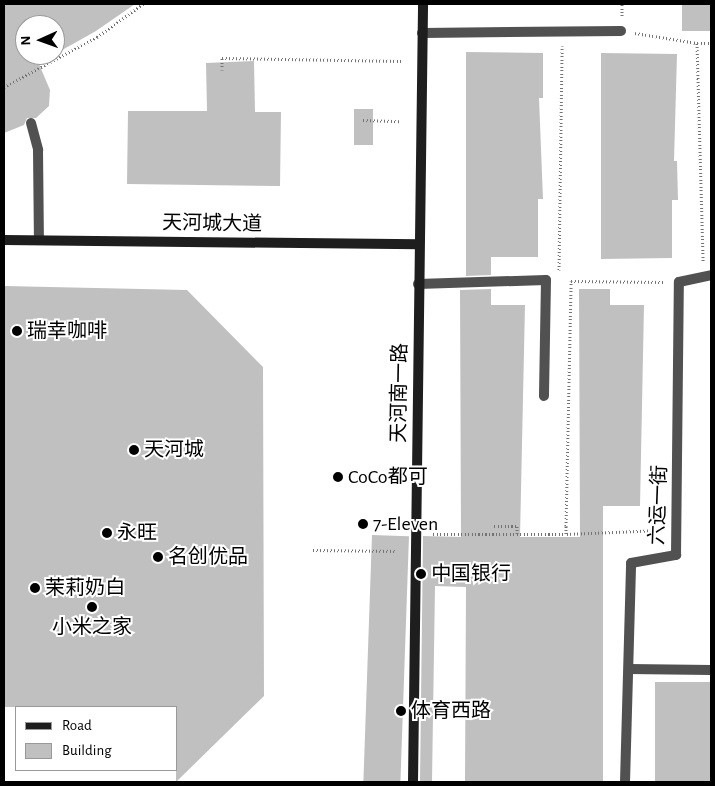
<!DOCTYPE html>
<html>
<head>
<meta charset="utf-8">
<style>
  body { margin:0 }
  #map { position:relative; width:715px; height:786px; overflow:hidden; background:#fff; font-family:"Alegreya Sans","Noto Sans SC",sans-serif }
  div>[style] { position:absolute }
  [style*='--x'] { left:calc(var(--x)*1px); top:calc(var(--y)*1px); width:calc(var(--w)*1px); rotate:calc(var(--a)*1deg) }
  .building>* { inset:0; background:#c0c0c0; transform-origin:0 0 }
  .path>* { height:3px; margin-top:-1.5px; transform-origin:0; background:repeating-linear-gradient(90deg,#737373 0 1px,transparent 0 3.5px) }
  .lane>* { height:10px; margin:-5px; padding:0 5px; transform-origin:5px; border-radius:5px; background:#515151 }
  .street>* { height:10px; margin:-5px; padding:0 5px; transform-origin:5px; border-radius:5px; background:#515151 }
  .secondary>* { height:10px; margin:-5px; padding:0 5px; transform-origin:5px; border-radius:5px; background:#1e1e1e }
  .dots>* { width:14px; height:14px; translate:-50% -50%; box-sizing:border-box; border:2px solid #fff; border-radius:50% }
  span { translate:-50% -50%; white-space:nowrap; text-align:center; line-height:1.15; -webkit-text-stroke:4px #fff; paint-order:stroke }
  .street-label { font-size:20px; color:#000 }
  .poi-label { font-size:20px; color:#000 }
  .left { translate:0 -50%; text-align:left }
  .frame { position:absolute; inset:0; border:5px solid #000; pointer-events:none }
  .legend { position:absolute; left:15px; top:706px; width:162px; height:65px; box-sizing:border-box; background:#fff; border:1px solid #999; margin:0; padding:6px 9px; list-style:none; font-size:15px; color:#000 }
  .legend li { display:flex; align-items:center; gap:10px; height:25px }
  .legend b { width:25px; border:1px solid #999 }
  .north { position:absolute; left:15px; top:15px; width:50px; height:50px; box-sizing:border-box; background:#fff; border:1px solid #999; border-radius:50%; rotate:268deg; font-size:14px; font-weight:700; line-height:20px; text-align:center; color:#000 }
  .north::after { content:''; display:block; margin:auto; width:18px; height:22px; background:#000; clip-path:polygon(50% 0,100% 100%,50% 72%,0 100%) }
</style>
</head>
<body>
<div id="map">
  <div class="building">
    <div style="clip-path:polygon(4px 4px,135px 4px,96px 31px,55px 54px,55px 25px,25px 25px,25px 55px,53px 55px,39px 64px,50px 90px,49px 106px,36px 118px,27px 118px,24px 125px,4px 133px)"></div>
    <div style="left:682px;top:4px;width:29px;height:27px"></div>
    <div style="clip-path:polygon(466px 52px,543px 53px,543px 98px,539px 98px,543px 199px,538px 199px,538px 257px,491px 257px,491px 275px,466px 276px)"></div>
    <div style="clip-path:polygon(601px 53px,677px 54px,674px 161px,677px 161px,678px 200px,672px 200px,672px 258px,601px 259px)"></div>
    <div style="clip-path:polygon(254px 61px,255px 112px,281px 112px,280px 186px,127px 184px,128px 111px,207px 111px,206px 63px)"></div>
    <div style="left:354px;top:109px;width:19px;height:36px"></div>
    <div style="clip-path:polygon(4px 286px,187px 290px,263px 367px,264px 696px,176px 782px,176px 707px,4px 707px)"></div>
    <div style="clip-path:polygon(491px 289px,491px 305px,525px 305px,520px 537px,580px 537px,579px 289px,610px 289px,610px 305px,644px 305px,640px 506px,603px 506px,603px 782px,465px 782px,466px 587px,435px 586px,432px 782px,420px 782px,423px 536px,461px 537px,460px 290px)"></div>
    <div style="left:372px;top:535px;width:37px;height:247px;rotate:2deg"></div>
    <div style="left:655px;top:682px;width:56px;height:100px"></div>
  </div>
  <div class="path">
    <div style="--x:622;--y:16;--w:12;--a:-90"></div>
    <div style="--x:635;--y:33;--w:63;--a:9.2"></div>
    <div style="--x:697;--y:43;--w:219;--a:88.4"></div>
    <div style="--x:697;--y:43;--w:14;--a:0"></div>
    <div style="--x:222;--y:70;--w:12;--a:-90"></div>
    <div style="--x:222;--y:58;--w:179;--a:1"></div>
    <div style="--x:4;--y:87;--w:106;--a:-28.3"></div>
    <div style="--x:97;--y:37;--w:57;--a:-35.7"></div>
    <div style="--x:363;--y:120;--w:37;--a:2"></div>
    <div style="--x:559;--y:270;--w:224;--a:-89.2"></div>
    <div style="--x:494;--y:526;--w:23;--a:0"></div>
    <div style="--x:517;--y:526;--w:8;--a:90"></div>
    <div style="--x:662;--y:530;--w:96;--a:177.6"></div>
    <div style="--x:566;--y:534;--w:8;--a:-90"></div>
    <div style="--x:566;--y:526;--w:245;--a:-88.8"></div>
    <div style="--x:571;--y:281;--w:92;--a:0.6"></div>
    <div style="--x:433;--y:534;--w:133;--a:0"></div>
    <div style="--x:313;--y:550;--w:84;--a:0.7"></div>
  </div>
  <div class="lane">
    <div style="--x:31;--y:123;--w:28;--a:75"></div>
    <div style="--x:38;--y:150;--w:90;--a:89.4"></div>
    <div style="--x:418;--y:284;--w:128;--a:-1.8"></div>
    <div style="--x:546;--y:280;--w:116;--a:91"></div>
  </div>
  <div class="street">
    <div style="--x:422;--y:33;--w:199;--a:-0.6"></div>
    <div style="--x:629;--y:669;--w:82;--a:0.7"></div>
    <div style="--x:625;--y:782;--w:219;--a:-88.4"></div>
    <div style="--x:631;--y:563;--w:46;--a:-10.1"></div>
    <div style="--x:676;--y:555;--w:273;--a:-89.4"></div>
    <div style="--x:679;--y:282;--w:33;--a:-12"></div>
  </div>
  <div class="secondary">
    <div style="--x:4;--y:240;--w:415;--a:0.6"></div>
    <div style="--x:413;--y:782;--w:778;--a:-89.26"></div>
  </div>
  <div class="dots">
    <div style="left:17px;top:331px;background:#000"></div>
    <div style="left:134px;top:450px;background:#000"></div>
    <div style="left:338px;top:477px;background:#000"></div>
    <div style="left:363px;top:524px;background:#000"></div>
    <div style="left:107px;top:533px;background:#000"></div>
    <div style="left:158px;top:557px;background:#000"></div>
    <div style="left:421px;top:574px;background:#000"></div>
    <div style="left:35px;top:588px;background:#000"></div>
    <div style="left:92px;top:607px;background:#000"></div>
    <div style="left:401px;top:711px;background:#000"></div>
  </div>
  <div class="street-label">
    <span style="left:212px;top:224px;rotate:1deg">天河城大道</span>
    <span style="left:400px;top:393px;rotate:-89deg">天河南一路</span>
    <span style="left:659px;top:505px;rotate:-88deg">六运一街</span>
  </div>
  <div class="poi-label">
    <span class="left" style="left:27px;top:331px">瑞幸咖啡</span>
    <span class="left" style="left:144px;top:450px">天河城</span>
    <span class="left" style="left:348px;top:477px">CoCo都可</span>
    <span class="left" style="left:373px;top:524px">7-Eleven</span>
    <span class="left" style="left:117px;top:533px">永旺</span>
    <span class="left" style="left:168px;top:557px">名创优品</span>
    <span class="left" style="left:431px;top:574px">中国银行</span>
    <span class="left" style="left:45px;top:588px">茉莉奶白</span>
    <span style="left:92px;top:627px">小米之家</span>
    <span class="left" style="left:411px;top:711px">体育西路</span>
  </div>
  <div class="frame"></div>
  <ul class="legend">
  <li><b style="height:6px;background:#1e1e1e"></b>Road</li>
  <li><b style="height:14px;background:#c0c0c0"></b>Building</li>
  </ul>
  <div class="north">N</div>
</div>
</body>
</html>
